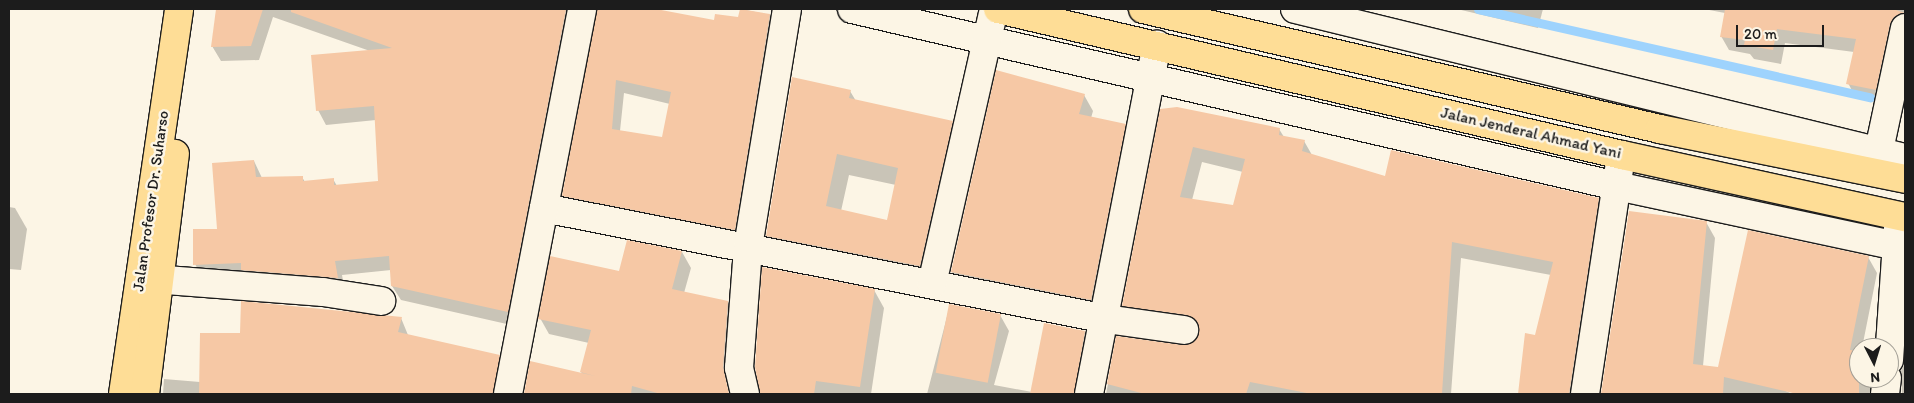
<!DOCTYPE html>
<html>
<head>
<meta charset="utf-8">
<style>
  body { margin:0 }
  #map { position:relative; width:1914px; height:403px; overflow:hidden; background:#fcf5e5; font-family:Itim,sans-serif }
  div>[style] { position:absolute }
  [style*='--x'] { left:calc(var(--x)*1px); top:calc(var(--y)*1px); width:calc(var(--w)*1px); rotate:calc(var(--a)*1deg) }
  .shadow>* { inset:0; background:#0003 }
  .stream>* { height:9px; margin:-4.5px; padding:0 4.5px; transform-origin:4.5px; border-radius:4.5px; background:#9ed3fd }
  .building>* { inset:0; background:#f6c8a5; transform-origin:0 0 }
  .roads { filter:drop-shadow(1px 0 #1c1c1c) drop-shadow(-1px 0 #1c1c1c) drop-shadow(0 1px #1c1c1c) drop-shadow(0 -1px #1c1c1c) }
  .minor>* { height:28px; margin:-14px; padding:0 14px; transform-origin:14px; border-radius:14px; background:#fcf5e5 }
  .major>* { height:28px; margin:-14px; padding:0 14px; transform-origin:14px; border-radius:14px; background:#fedd96 }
  .highway>* { height:28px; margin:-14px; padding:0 14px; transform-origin:14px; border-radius:14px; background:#fedd96 }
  span { translate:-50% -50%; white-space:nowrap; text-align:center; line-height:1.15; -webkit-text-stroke:5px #fcf5e5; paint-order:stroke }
  .street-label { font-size:16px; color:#1c1c1c }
  .frame { position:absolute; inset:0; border:10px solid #1c1c1c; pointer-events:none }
  .north { position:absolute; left:1849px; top:338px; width:50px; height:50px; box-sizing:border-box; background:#fcf5e5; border:1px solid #a29e95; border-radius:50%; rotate:175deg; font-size:14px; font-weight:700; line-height:20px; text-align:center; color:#1c1c1c }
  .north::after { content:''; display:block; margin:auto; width:18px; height:22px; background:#1c1c1c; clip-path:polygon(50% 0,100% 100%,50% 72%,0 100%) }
  .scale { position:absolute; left:1736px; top:25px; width:88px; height:22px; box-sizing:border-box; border:2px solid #1c1c1c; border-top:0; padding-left:6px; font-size:15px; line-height:18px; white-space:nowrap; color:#1c1c1c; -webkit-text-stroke:4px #fcf5e5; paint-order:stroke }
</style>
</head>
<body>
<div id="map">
  <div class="shadow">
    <div style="clip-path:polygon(217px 9px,590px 9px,516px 326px,401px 300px,392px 286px,391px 270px,342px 275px,345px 292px,203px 279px,195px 264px,219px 230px,254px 161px,262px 178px,302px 177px,305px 182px,333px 179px,337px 186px,380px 182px,376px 120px,326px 125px,318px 110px,370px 51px,273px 17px,259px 60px,221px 61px,212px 46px)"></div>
    <div style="clip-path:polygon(evenodd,596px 9px,650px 9px,715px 21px,739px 18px,741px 9px,770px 15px,778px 29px,743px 244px,572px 210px,563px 195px,596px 9px,624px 93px,670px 104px,663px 138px,620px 131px,624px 93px)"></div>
    <div style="clip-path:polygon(1457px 9px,1543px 9px,1538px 28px)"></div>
    <div style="clip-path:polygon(1704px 9px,1905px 9px,1905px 30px,1883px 104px,1856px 98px,1848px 83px,1854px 52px,1785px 43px,1781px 64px,1754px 59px,1750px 54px,1729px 50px,1721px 36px,1725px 13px)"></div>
    <div style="clip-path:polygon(evenodd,850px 91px,856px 101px,952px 122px,964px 144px,932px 287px,779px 257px,767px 236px,850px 91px,849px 175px,896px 185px,887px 222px,841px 211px,849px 175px)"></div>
    <div style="clip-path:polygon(1084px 95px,1093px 111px,1091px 118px,1125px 125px,1134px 141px,1100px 315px,961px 288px,952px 272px)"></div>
    <div style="clip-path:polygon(evenodd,1162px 110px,1279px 129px,1284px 137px,1304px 141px,1312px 155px,1386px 177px,1598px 199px,1607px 215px,1580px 394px,1519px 394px,1526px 335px,1536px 336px,1551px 275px,1461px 258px,1451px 394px,1106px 394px,1117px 338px,1182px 347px,1197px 341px,1199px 332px,1133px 321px,1123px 305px,1162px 110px,1202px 162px,1243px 172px,1234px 206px,1192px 200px,1202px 162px)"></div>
    <div style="clip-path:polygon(9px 207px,15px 208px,27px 229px,21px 270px,9px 269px)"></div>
    <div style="clip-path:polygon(1630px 212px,1706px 222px,1715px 238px,1703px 366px,1719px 369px,1868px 257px,1877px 273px,1862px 348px,1859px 348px,1859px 378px,1883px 378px,1880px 394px,1803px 394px,1784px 390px,1792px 394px,1602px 394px)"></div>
    <div style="clip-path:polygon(628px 242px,682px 252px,691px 268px,684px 293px,728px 302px,737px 318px,732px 383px,720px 381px,718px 394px,525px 394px,531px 363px,581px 374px,589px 343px,549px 334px,540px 318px,620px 273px)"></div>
    <div style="clip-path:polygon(874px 290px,884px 308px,871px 394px,803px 394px,767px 389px)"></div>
    <div style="clip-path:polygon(242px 303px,401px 318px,408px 335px,499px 356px,507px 370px,502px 394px,163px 394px,164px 379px,200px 382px,241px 335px)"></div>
    <div style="clip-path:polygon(950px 305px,1000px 315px,1009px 331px,994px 385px,1032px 392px,1085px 332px,1094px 348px,1085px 394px,927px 394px)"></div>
    <div style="clip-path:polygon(1905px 363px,1905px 394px,1902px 394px,1901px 371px)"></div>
  </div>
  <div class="stream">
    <div style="--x:1478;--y:9;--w:402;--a:12.7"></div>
  </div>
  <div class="building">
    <div style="clip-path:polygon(216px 9px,263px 9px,251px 46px,211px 47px)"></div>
    <div style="clip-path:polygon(291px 9px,566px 9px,508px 312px,391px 286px,389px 256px,335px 261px,338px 278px,241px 270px,241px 263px,193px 265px,193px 229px,217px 229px,212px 163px,254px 160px,256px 177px,303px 176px,303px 181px,334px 178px,334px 185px,378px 181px,374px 106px,316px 111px,311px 55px,392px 48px,291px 12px)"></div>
    <div style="clip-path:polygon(evenodd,597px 9px,656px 9px,714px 20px,715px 14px,738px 17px,740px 9px,770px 14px,735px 230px,562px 196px,597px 9px,616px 80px,671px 92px,662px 137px,612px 129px,616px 80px)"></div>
    <div style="clip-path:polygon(1725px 9px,1893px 9px,1905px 13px,1894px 17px,1890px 24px,1876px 90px,1846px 84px,1856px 39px,1777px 29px,1773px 50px,1744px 45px,1745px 40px,1720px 37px)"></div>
    <div style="clip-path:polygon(996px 70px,1085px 94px,1079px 114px,1126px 124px,1091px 300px,951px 272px)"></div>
    <div style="clip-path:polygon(evenodd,792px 77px,851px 90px,849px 98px,953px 121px,920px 266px,766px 236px,792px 77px,837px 154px,898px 168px,887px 220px,826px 206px,837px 154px)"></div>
    <div style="clip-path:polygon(evenodd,1177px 107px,1280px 128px,1279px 135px,1305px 140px,1302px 151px,1385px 176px,1391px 150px,1599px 198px,1569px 394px,1518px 394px,1525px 333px,1535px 335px,1553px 262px,1452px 242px,1442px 394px,1312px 394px,1250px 382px,1246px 394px,1145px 394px,1107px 384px,1116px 336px,1182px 345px,1190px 344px,1199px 333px,1198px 324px,1187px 315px,1122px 306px,1160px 109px,1177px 107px,1193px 147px,1245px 159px,1233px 205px,1180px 197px,1193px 147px)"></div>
    <div style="clip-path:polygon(1629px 211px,1707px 221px,1693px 364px,1718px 367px,1748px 230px,1869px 256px,1850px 350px,1859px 351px,1859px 394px,1797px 394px,1724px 377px,1723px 394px,1601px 394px)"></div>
    <div style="clip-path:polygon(627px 240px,682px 251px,672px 289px,728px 301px,723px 367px,729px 394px,661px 394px,632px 386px,631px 394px,524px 394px,530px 361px,595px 376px,580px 372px,591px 330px,538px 319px,550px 256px,619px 271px)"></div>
    <div style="clip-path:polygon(762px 267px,875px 289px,860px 387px,816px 381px,814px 394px,760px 394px,755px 367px)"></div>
    <div style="clip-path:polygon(241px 301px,402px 317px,398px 332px,500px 355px,493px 394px,199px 394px,200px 333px,240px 333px)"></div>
    <div style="left:949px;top:304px;width:53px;height:70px;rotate:11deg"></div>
    <div style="clip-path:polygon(1044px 323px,1085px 331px,1074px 394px,1030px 394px)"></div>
  </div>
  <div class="roads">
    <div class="minor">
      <div style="--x:852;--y:9;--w:785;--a:13.03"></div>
      <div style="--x:1617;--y:186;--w:295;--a:12.1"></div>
      <div style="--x:1295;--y:9;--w:628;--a:13.73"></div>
      <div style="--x:1875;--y:169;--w:144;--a:-78"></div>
      <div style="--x:544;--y:208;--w:573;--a:11.17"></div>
      <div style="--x:1106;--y:319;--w:79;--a:8"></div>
      <div style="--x:140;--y:278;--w:184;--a:4.4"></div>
      <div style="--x:323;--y:292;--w:59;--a:8.8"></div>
      <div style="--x:932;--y:284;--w:282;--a:-77.3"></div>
      <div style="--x:1889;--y:360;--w:131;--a:-86.1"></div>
      <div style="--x:508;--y:394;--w:392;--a:-79.1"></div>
      <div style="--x:745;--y:394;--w:27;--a:-103"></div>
      <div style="--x:739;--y:368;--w:121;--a:-85.7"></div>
      <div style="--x:748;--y:247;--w:241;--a:-80.7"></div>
      <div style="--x:1089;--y:394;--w:356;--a:-79"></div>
      <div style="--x:1585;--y:394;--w:228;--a:-81.4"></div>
      <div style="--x:1885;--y:394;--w:16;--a:-83"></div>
    </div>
    <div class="major">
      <div style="--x:123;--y:394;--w:389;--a:-81.7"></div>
      <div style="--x:145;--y:394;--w:242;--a:-82.9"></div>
    </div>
    <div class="highway">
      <div style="--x:998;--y:9;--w:641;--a:13.17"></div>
      <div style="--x:1622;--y:155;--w:290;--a:12.4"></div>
      <div style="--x:1143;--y:9;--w:531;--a:13.07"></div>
      <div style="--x:1660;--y:129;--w:250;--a:11.5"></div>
    </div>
  </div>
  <div class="street-label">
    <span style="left:1531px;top:133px;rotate:13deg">Jalan Jenderal Ahmad Yani</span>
    <span style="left:151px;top:201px;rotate:-82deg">Jalan Profesor Dr. Suharso</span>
  </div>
  <div class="frame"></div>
  <div class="north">N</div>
  <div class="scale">20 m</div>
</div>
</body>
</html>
